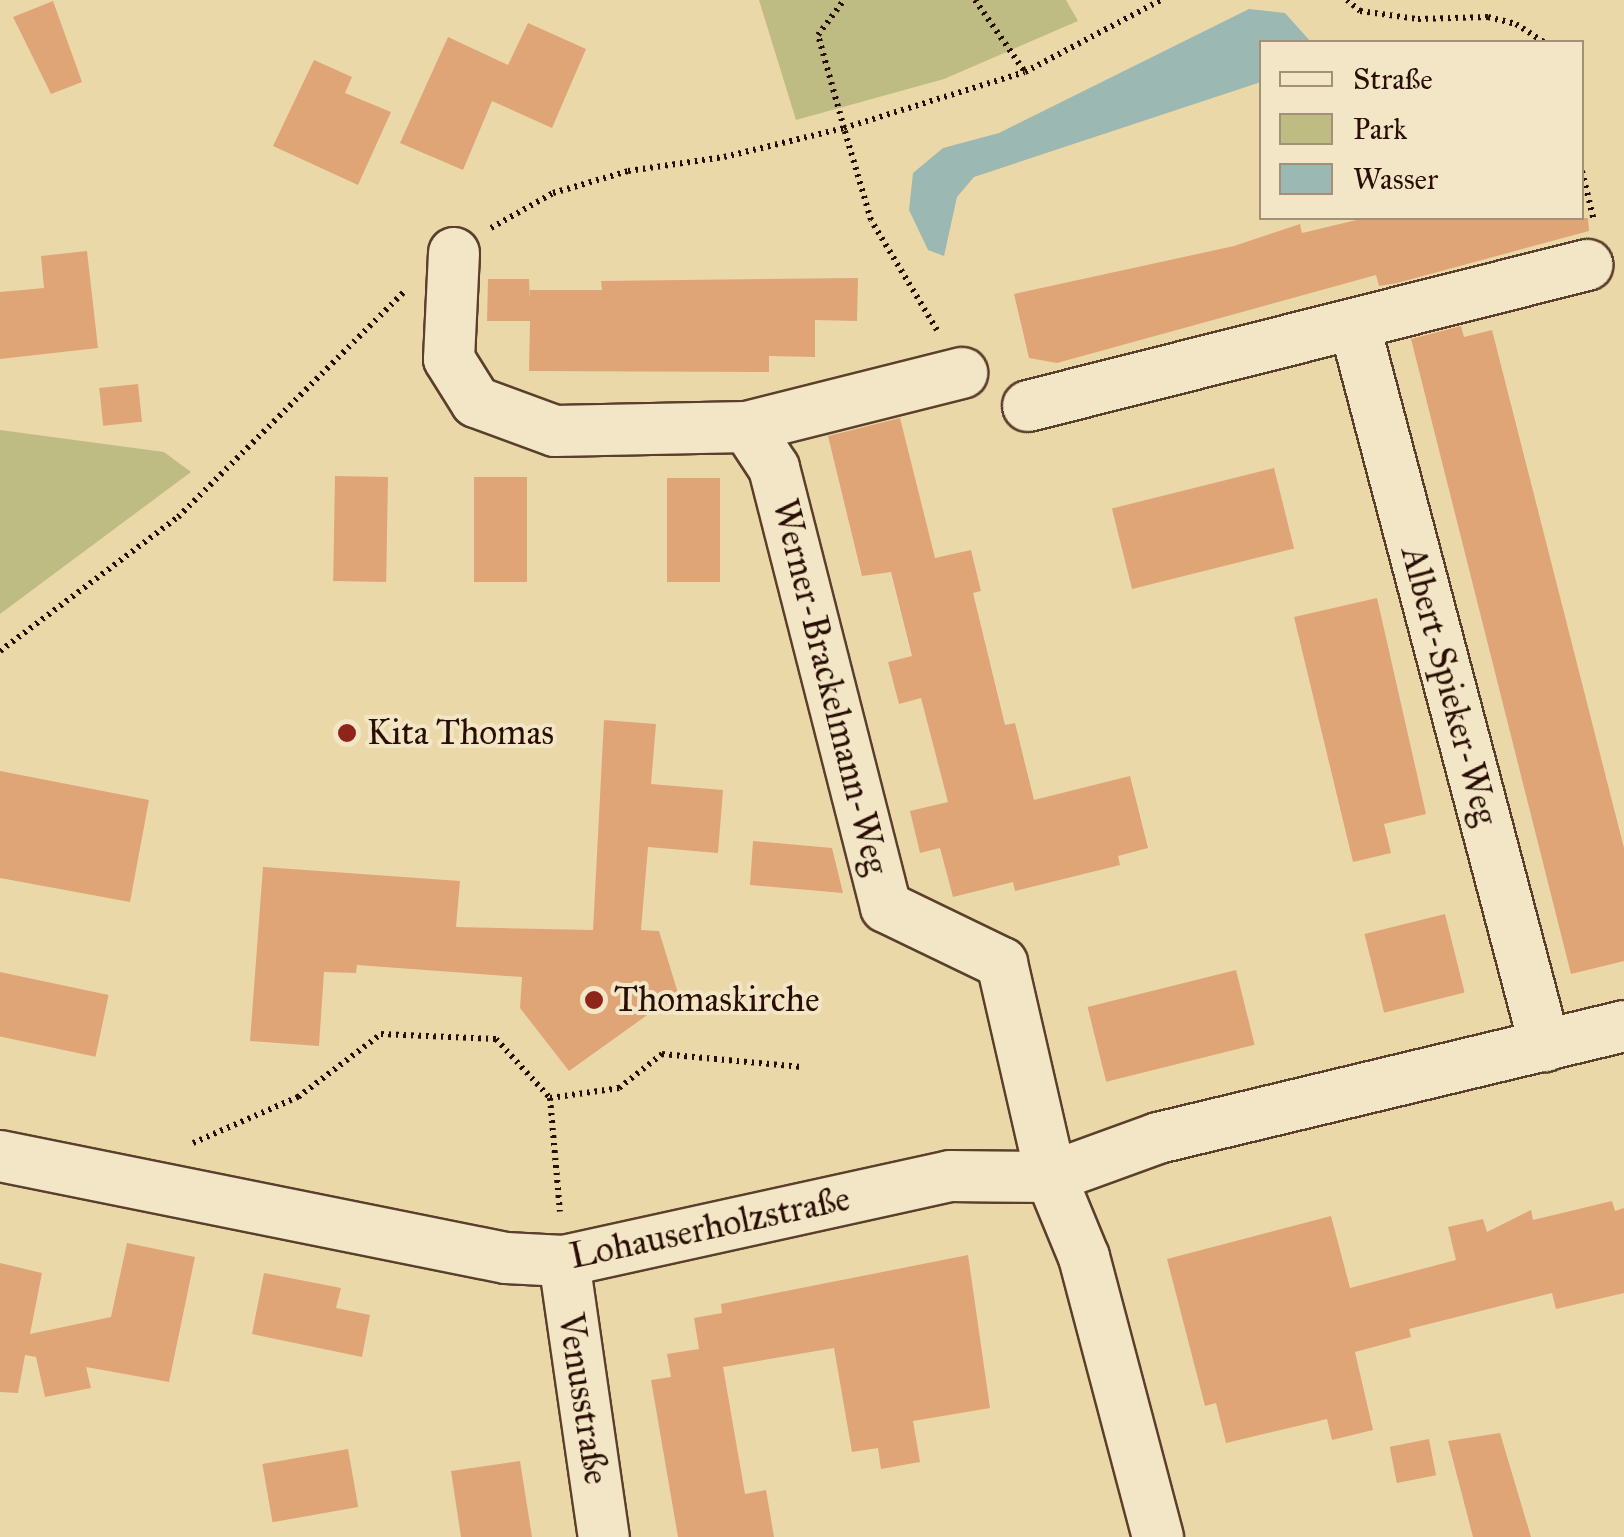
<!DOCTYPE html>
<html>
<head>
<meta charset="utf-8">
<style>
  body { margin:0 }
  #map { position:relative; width:1624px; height:1537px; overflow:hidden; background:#ebd8a8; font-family:"IM FELL Great Primer",serif }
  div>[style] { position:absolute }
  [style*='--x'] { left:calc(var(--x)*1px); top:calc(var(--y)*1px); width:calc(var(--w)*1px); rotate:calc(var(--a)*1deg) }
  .green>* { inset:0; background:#bfbc83 }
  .water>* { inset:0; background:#9cb8b3 }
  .building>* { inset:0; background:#e0a577; transform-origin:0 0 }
  .path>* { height:6px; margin-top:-3px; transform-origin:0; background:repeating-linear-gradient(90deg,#2a0e03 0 2.5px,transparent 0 7.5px) }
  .roads { filter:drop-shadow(2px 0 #5a402c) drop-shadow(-2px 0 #5a402c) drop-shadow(0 2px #5a402c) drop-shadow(0 -2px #5a402c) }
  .minor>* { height:50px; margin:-25px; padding:0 25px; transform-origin:25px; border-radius:25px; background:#f2e6c6 }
  .dots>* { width:28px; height:28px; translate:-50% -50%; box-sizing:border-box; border:5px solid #f2e6c6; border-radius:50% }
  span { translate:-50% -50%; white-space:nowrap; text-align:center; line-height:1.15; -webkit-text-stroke:8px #f2e6c6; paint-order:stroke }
  .street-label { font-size:35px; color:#2a0e03 }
  .poi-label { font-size:35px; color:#2a0e03 }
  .left { translate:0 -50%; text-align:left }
  .legend { position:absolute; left:1259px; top:40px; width:325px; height:180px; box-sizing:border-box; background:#f2e6c6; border:2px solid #a29078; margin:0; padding:12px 18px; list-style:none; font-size:30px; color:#2a0e03 }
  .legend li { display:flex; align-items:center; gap:20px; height:50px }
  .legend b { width:50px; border:2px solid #a29078 }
</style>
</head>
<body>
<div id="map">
  <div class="green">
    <div style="clip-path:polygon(759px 0,1066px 0,1078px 21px,944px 79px,796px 120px)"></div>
    <div style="clip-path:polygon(0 430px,164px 452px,191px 472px,0 614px)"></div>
  </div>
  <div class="water">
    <div style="clip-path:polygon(1249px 9px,1285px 13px,1311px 42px,1262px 42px,1261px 82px,974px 177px,957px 197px,944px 256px,928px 250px,909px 210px,913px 173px,943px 148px,999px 133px)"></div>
  </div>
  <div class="building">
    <div style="clip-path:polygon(53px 1px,82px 82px,51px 94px,13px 17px)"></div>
    <div style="clip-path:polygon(528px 23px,586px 49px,552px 128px,492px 101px,463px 170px,400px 143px,448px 37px,508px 65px)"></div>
    <div style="clip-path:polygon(314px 60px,352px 77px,345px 93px,391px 112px,358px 185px,273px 146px)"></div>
    <div style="clip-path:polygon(1365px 218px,1588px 218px,1589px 231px,1397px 283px,1379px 286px,1376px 275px,1057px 363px,1029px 358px,1014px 294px,1234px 246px,1300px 224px,1302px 233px)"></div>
    <div style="clip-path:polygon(87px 251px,98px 348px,0 359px,0 292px,44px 288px,41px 256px)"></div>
    <div style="clip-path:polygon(858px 278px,857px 321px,815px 320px,815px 357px,769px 356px,769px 372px,529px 371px,530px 321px,487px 321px,488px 279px,529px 279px,530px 300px,530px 290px,602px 290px,601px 281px)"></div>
    <div style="clip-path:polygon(1461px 326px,1464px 337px,1492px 330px,1624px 848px,1624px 961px,1571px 974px,1411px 339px)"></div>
    <div style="left:138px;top:384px;width:38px;height:39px;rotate:84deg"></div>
    <div style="clip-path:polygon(900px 418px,935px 558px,971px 550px,981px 591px,973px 593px,1005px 725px,1015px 723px,1034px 800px,1130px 776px,1148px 848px,1118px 856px,1120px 865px,1015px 891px,1013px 882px,953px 897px,940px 848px,920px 853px,910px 811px,948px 802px,921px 698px,899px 704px,888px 662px,912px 656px,891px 572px,862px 576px,828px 436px)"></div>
    <div style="left:1274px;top:468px;width:83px;height:167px;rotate:76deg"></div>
    <div style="left:335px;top:476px;width:53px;height:105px;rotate:1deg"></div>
    <div style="left:474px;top:477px;width:53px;height:105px"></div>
    <div style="left:667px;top:478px;width:53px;height:104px"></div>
    <div style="clip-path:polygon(1377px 598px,1426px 814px,1384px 824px,1391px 853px,1353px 862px,1294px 617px)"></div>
    <div style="clip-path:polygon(604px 720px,656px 724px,651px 784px,723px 790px,718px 853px,648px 847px,641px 930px,659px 931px,678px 993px,569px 1071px,520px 1008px,522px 977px,357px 965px,356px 973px,324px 972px,319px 1046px,250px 1041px,263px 867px,460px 881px,456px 927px,593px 930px)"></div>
    <div style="clip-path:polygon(0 771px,149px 800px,130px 902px,0 878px)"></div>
    <div style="clip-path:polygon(753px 841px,832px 848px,843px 893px,750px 885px)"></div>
    <div style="left:1445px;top:914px;width:81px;height:83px;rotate:76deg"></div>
    <div style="left:1236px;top:970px;width:77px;height:153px;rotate:76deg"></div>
    <div style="left:0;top:972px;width:111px;height:63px;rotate:12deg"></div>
    <div style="clip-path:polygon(1612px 1201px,1615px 1211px,1624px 1208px,1624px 1293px,1556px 1309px,1552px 1293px,1409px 1329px,1411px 1337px,1355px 1352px,1373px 1430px,1332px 1440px,1327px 1419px,1226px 1443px,1216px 1403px,1205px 1406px,1167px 1259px,1331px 1216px,1350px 1288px,1456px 1260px,1448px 1227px,1483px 1219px,1487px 1232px,1531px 1210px,1533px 1220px)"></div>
    <div style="clip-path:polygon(127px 1243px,195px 1257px,169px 1382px,86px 1367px,91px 1388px,45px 1397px,36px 1357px,25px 1355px,18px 1393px,0 1392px,0 1263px,42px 1273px,30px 1334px,111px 1317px)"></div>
    <div style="clip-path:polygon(968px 1255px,990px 1408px,913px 1421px,920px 1462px,881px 1469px,878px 1448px,852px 1452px,834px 1348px,723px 1367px,745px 1494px,766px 1490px,774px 1537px,678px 1537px,651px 1380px,671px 1377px,667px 1354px,699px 1349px,694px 1318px,722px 1313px,721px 1304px)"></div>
    <div style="clip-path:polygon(264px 1273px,341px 1288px,336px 1308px,370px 1315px,362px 1357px,252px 1334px)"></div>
    <div style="clip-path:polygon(1500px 1433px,1531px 1537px,1473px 1537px,1448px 1441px)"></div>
    <div style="left:1429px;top:1439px;width:37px;height:40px;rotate:79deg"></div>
    <div style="left:348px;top:1449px;width:59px;height:87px;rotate:80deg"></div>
    <div style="clip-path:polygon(520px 1461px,532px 1537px,461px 1537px,451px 1471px)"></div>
  </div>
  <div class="path">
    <div style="--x:975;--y:0;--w:88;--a:55.2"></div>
    <div style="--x:1347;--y:0;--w:17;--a:40"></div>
    <div style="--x:1360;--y:11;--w:59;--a:7.9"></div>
    <div style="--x:1418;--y:19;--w:70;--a:-1.6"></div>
    <div style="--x:1488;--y:17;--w:29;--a:14"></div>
    <div style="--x:1516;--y:24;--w:33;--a:33"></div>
    <div style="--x:1582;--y:171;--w:51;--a:76.5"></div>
    <div style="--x:491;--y:228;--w:71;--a:-29.4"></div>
    <div style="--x:553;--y:193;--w:78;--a:-16.3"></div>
    <div style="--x:628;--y:171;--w:97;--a:-8.3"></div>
    <div style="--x:724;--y:157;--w:123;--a:-13.6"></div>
    <div style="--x:844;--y:128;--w:97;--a:-105.6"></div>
    <div style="--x:818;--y:35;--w:44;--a:-53.4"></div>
    <div style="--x:937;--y:330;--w:128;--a:-121"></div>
    <div style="--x:871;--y:220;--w:96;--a:-106.4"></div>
    <div style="--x:844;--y:128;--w:189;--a:-17.2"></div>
    <div style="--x:1025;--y:72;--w:154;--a:-27.9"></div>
    <div style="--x:0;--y:651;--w:223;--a:-37"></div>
    <div style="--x:178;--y:517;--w:319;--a:-44.9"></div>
    <div style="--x:550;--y:1098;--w:114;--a:85"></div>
    <div style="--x:193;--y:1143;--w:115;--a:-23.7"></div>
    <div style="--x:298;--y:1097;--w:104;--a:-37.2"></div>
    <div style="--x:381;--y:1034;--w:115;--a:2.5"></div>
    <div style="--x:496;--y:1039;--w:80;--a:47.5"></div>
    <div style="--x:550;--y:1098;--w:70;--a:-8.2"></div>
    <div style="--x:619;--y:1088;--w:55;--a:-38.3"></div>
    <div style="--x:662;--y:1054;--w:140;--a:5.3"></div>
  </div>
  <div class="roads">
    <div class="minor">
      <div style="--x:454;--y:253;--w:106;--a:92.7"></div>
      <div style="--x:449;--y:359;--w:51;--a:57.9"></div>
      <div style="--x:476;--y:402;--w:84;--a:20.2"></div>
      <div style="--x:555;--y:431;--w:192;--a:-1.2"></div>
      <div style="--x:747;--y:427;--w:49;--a:56.6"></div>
      <div style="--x:774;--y:468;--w:453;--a:75.7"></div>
      <div style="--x:886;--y:907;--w:129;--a:25.8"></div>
      <div style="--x:1002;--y:963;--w:220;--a:77.1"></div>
      <div style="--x:1051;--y:1177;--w:87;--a:67.6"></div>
      <div style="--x:1084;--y:1257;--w:290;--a:75.2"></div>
      <div style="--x:1355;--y:327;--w:744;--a:75.2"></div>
      <div style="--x:1028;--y:406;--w:577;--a:-14.16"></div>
      <div style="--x:747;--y:427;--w:222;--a:-14.1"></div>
      <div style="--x:0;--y:1156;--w:516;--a:11.4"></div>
      <div style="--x:506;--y:1258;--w:58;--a:3"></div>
      <div style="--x:564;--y:1261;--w:395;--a:-12.4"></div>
      <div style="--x:950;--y:1176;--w:101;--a:0.6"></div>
      <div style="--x:1051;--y:1177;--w:114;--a:-20"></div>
      <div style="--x:1158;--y:1138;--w:479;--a:-13.5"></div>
      <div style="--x:564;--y:1261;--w:279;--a:81.8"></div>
    </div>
  </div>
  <div class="dots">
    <div style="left:347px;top:733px;background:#8f2418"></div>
    <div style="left:594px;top:1000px;background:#8f2418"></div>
  </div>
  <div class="street-label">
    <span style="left:1449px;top:686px;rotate:75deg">Albert-Spieker-Weg</span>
    <span style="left:830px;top:687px;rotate:76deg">Werner-Brackelmann-Weg</span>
    <span style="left:710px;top:1228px;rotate:-12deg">Lohauserholzstraße</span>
    <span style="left:583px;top:1399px;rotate:81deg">Venusstraße</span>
  </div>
  <div class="poi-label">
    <span class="left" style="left:367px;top:733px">Kita Thomas</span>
    <span class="left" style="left:614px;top:1000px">Thomaskirche</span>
  </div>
  <ul class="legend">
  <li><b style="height:12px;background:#f2e6c6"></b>Straße</li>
  <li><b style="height:28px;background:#bfbc83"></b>Park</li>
  <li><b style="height:28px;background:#9cb8b3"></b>Wasser</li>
  </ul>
</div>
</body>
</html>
